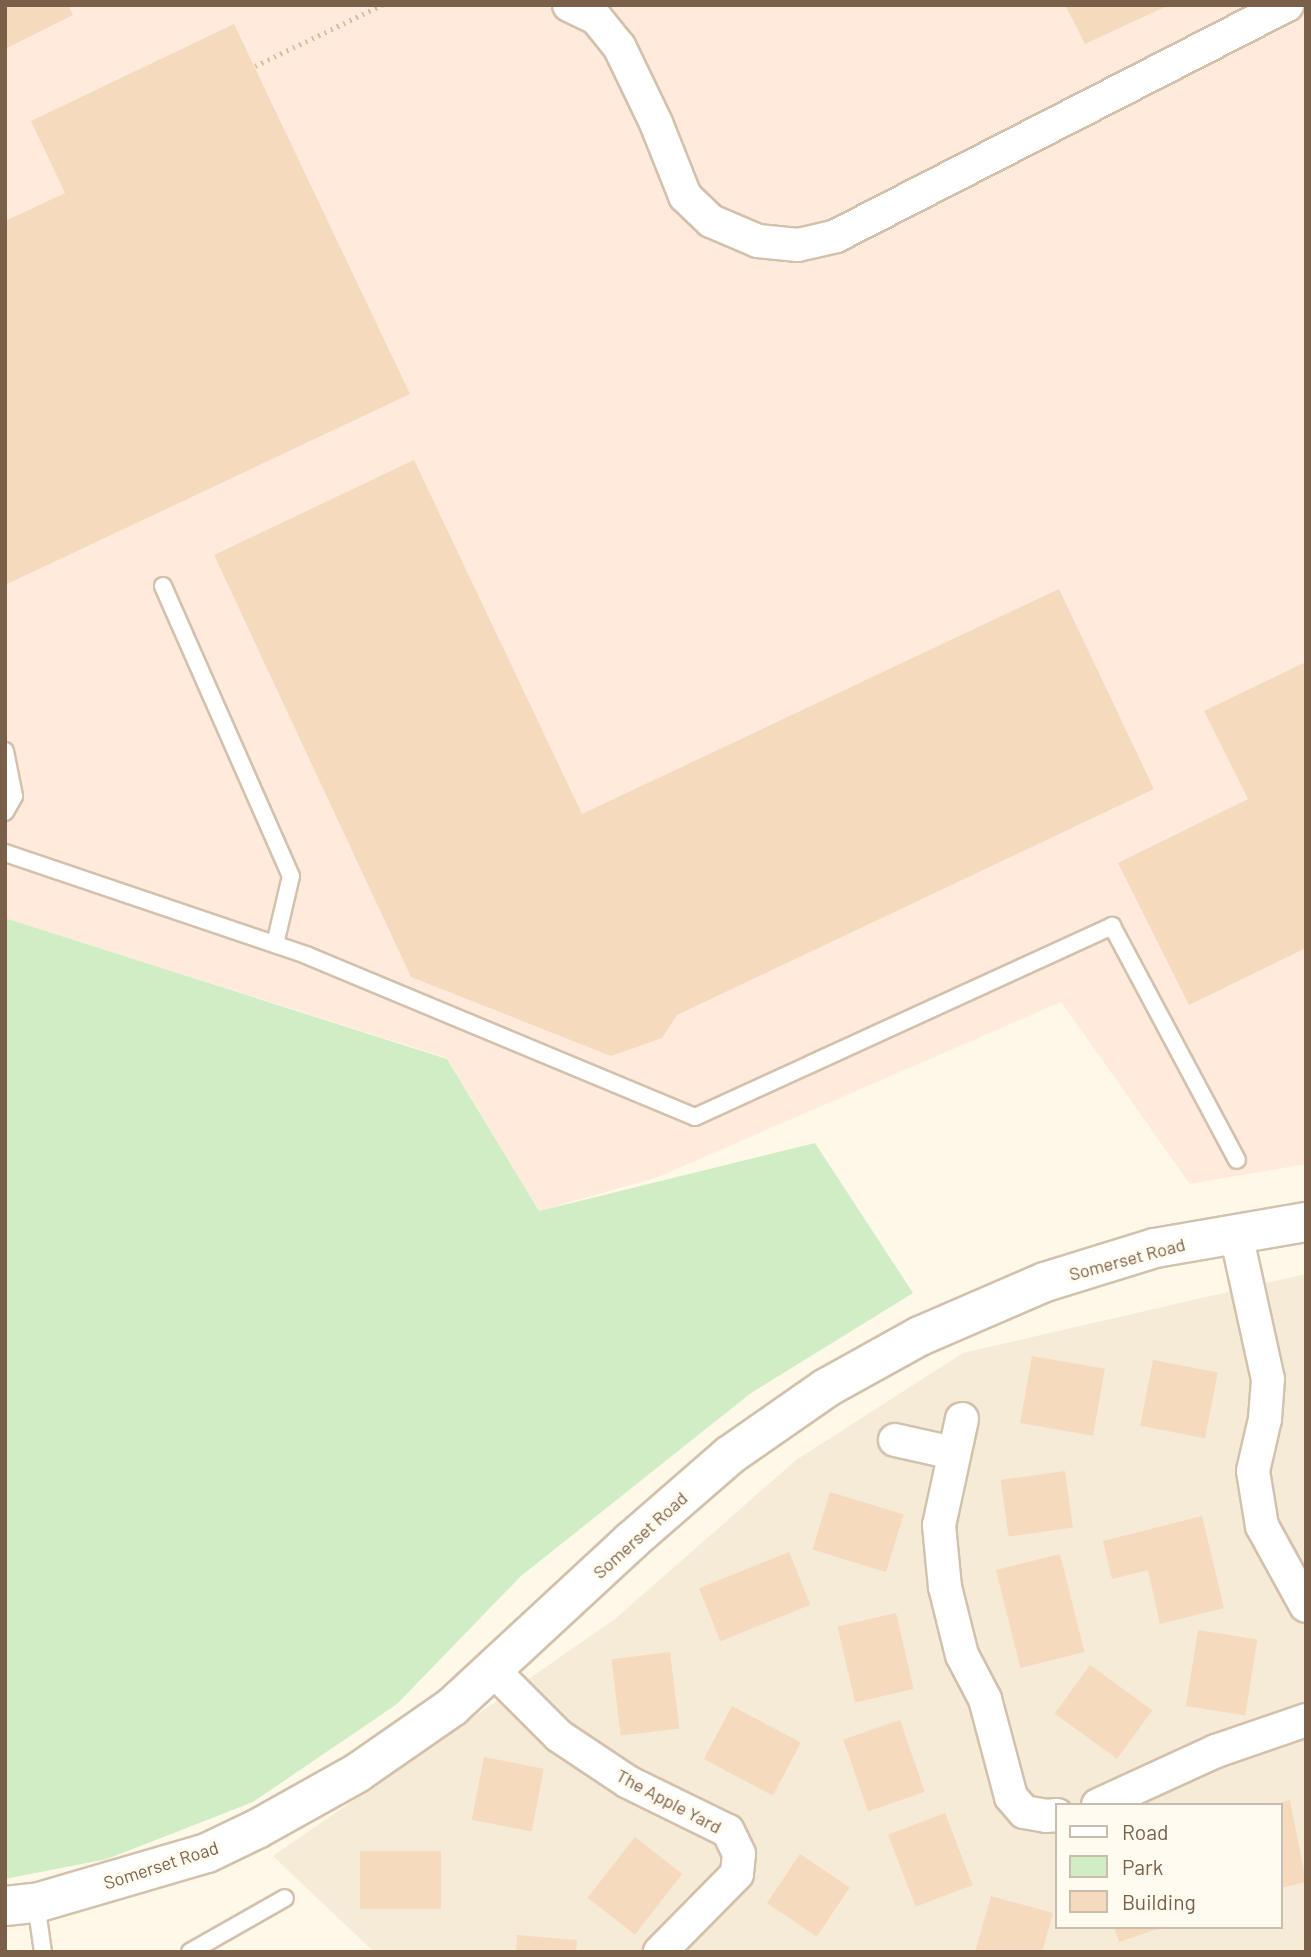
<!DOCTYPE html>
<html>
<head>
<meta charset="utf-8">
<style>
  body { margin:0 }
  #map { position:relative; width:1311px; height:1957px; overflow:hidden; background:#fef8e8; font-family:Barlow,sans-serif }
  div>[style] { position:absolute }
  [style*='--x'] { left:calc(var(--x)*1px); top:calc(var(--y)*1px); width:calc(var(--w)*1px); rotate:calc(var(--a)*1deg) }
  .residential>* { inset:0; background:#f6ebd6 }
  .commercial>* { inset:0; background:#ffeadc }
  .green>* { inset:0; background:#d1edc5 }
  .building>* { inset:0; background:#f5dabe; transform-origin:0 0 }
  .path>* { height:4.5px; margin-top:-2.25px; transform-origin:0; background:repeating-linear-gradient(90deg,#dbbda0 0 2px,transparent 0 7px) }
  .roads { filter:drop-shadow(2px 0 #d2c1ac) drop-shadow(-2px 0 #d2c1ac) drop-shadow(0 2px #d2c1ac) drop-shadow(0 -2px #d2c1ac) }
  .service>* { height:16px; margin:-8px; padding:0 8px; transform-origin:8px; border-radius:8px; background:#fff }
  .minor>* { height:32px; margin:-16px; padding:0 16px; transform-origin:16px; border-radius:16px; background:#fff }
  .tertiary>* { height:38px; margin:-19px; padding:0 19px; transform-origin:19px; border-radius:19px; background:#fff }
  span { translate:-50% -50%; white-space:nowrap; text-align:center; line-height:1.15; -webkit-text-stroke:7px #fffbf0; paint-order:stroke }
  .street-label { font-size:18px; color:#7b6049 }
  .frame { position:absolute; inset:0; border:7px solid #7b6049; pointer-events:none }
  .legend { position:absolute; left:1055px; top:1803px; width:228px; height:126px; box-sizing:border-box; background:#fffbf0; border:2px solid #cabdad; margin:0; padding:9px 12px; list-style:none; font-size:21px; color:#7b6049 }
  .legend li { display:flex; align-items:center; gap:14px; height:35px }
  .legend b { width:35px; border:2px solid #cabdad }
</style>
</head>
<body>
<div id="map">
  <div class="residential">
    <div style="clip-path:polygon(evenodd,1306px 1274px,1306px 1952px,374px 1952px,273px 1856px,615px 1619px,796px 1460px,963px 1353px,1306px 1274px,1057px 1805px,1281px 1805px,1281px 1927px,1057px 1927px,1057px 1805px)"></div>
  </div>
  <div class="commercial">
    <div style="clip-path:polygon(5px 5px,1306px 5px,1306px 1164px,1190px 1184px,1061px 1002px,658px 1177px,539px 1211px,447px 1058px,5px 918px)"></div>
  </div>
  <div class="green">
    <div style="clip-path:polygon(5px 918px,447px 1059px,539px 1211px,815px 1143px,913px 1293px,751px 1393px,521px 1576px,397px 1704px,253px 1802px,107px 1859px,5px 1879px)"></div>
  </div>
  <div class="building">
    <div style="clip-path:polygon(5px 5px,68px 5px,73px 15px,5px 49px)"></div>
    <div style="clip-path:polygon(1065px 5px,1169px 5px,1085px 44px)"></div>
    <div style="clip-path:polygon(234px 24px,410px 394px,5px 585px,5px 221px,65px 193px,31px 121px)"></div>
    <div style="clip-path:polygon(414px 460px,582px 814px,1059px 589px,1154px 789px,677px 1015px,662px 1038px,611px 1056px,411px 977px,214px 555px)"></div>
    <div style="clip-path:polygon(1306px 662px,1306px 948px,1189px 1005px,1118px 863px,1248px 799px,1204px 711px)"></div>
    <div style="left:1032px;top:1356px;width:74px;height:68px;rotate:10deg"></div>
    <div style="left:1153px;top:1360px;width:66px;height:67px;rotate:11deg"></div>
    <div style="left:1065px;top:1471px;width:57px;height:65px;rotate:82deg"></div>
    <div style="left:830px;top:1492px;width:77px;height:60px;rotate:17deg"></div>
    <div style="clip-path:polygon(1202px 1516px,1224px 1608px,1160px 1624px,1148px 1570px,1112px 1579px,1103px 1541px)"></div>
    <div style="left:789px;top:1552px;width:57px;height:97px;rotate:68deg"></div>
    <div style="left:1060px;top:1554px;width:101px;height:66px;rotate:76deg"></div>
    <div style="left:896px;top:1613px;width:78px;height:60px;rotate:77deg"></div>
    <div style="left:1198px;top:1630px;width:60px;height:77px;rotate:9deg"></div>
    <div style="left:670px;top:1652px;width:77px;height:59px;rotate:83deg"></div>
    <div style="left:1090px;top:1665px;width:77px;height:60px;rotate:36deg"></div>
    <div style="left:732px;top:1706px;width:78px;height:60px;rotate:28deg"></div>
    <div style="left:900px;top:1720px;width:76px;height:60px;rotate:71deg"></div>
    <div style="left:484px;top:1757px;width:61px;height:64px;rotate:11deg"></div>
    <div style="clip-path:polygon(1290px 1800px,1306px 1882px,1281px 1888px,1281px 1805px,1275px 1804px)"></div>
    <div style="left:945px;top:1813px;width:77px;height:61px;rotate:69deg"></div>
    <div style="left:635px;top:1837px;width:60px;height:77px;rotate:38deg"></div>
    <div style="left:441px;top:1851px;width:58px;height:81px;rotate:90deg"></div>
    <div style="left:800px;top:1854px;width:60px;height:59px;rotate:34deg"></div>
    <div style="clip-path:polygon(991px 1896px,1053px 1913px,1042px 1952px,975px 1952px)"></div>
    <div style="clip-path:polygon(1114px 1927px,1160px 1927px,1160px 1928px,1119px 1942px)"></div>
    <div style="clip-path:polygon(517px 1935px,577px 1940px,576px 1952px,516px 1952px)"></div>
  </div>
  <div class="path">
    <div style="--x:255;--y:66;--w:141;--a:-25.7"></div>
  </div>
  <div class="roads">
    <div class="service">
      <div style="--x:163;--y:586;--w:317;--a:66.2"></div>
      <div style="--x:291;--y:876;--w:70;--a:103.2"></div>
      <div style="--x:5;--y:751;--w:46;--a:78.7"></div>
      <div style="--x:14;--y:796;--w:18;--a:119"></div>
      <div style="--x:5;--y:853;--w:318;--a:18.7"></div>
      <div style="--x:306;--y:955;--w:421;--a:22.6"></div>
      <div style="--x:695;--y:1117;--w:459;--a:-24.6"></div>
      <div style="--x:1112;--y:926;--w:265;--a:61.9"></div>
      <div style="--x:36;--y:1903;--w:49;--a:81.9"></div>
      <div style="--x:190;--y:1952;--w:109;--a:-29.6"></div>
    </div>
    <div class="minor">
      <div style="--x:569;--y:5;--w:30;--a:26"></div>
      <div style="--x:596;--y:18;--w:36;--a:51"></div>
      <div style="--x:619;--y:46;--w:85;--a:64.3"></div>
      <div style="--x:656;--y:123;--w:79;--a:68.3"></div>
      <div style="--x:685;--y:196;--w:36;--a:44"></div>
      <div style="--x:711;--y:221;--w:51;--a:23.1"></div>
      <div style="--x:758;--y:241;--w:40;--a:5.7"></div>
      <div style="--x:798;--y:245;--w:39;--a:-13"></div>
      <div style="--x:836;--y:236;--w:507;--a:-27.12"></div>
      <div style="--x:1236;--y:1234;--w:148;--a:77.6"></div>
      <div style="--x:1268;--y:1379;--w:40;--a:94.3"></div>
      <div style="--x:1265;--y:1419;--w:53;--a:103"></div>
      <div style="--x:1253;--y:1471;--w:56;--a:80.7"></div>
      <div style="--x:1262;--y:1526;--w:91;--a:61.2"></div>
      <div style="--x:962;--y:1419;--w:108;--a:102.2"></div>
      <div style="--x:939;--y:1525;--w:62;--a:84.5"></div>
      <div style="--x:945;--y:1587;--w:70;--a:76"></div>
      <div style="--x:962;--y:1655;--w:50;--a:62.4"></div>
      <div style="--x:985;--y:1699;--w:101;--a:75.1"></div>
      <div style="--x:1011;--y:1797;--w:20;--a:49"></div>
      <div style="--x:1024;--y:1812;--w:22;--a:10"></div>
      <div style="--x:1046;--y:1816;--w:11;--a:-5"></div>
      <div style="--x:895;--y:1440;--w:59;--a:12.6"></div>
      <div style="--x:493;--y:1670;--w:93;--a:45"></div>
      <div style="--x:559;--y:1736;--w:83;--a:33.7"></div>
      <div style="--x:628;--y:1782;--w:111;--a:26.1"></div>
      <div style="--x:728;--y:1831;--w:25;--a:64"></div>
      <div style="--x:739;--y:1854;--w:20;--a:96"></div>
      <div style="--x:737;--y:1874;--w:110;--a:134.6"></div>
      <div style="--x:1098;--y:1805;--w:130;--a:-24.6"></div>
      <div style="--x:1216;--y:1751;--w:95;--a:-19"></div>
    </div>
    <div class="tertiary">
      <div style="--x:5;--y:1906;--w:31;--a:-6"></div>
      <div style="--x:36;--y:1903;--w:178;--a:-16.3"></div>
      <div style="--x:207;--y:1853;--w:55;--a:-25.6"></div>
      <div style="--x:257;--y:1829;--w:115;--a:-29.2"></div>
      <div style="--x:357;--y:1773;--w:116;--a:-34.8"></div>
      <div style="--x:452;--y:1707;--w:244;--a:-42.8"></div>
      <div style="--x:631;--y:1541;--w:131;--a:-41"></div>
      <div style="--x:730;--y:1455;--w:117;--a:-34.9"></div>
      <div style="--x:826;--y:1388;--w:107;--a:-29"></div>
      <div style="--x:920;--y:1336;--w:136;--a:-23.4"></div>
      <div style="--x:1045;--y:1282;--w:115;--a:-17.2"></div>
      <div style="--x:1155;--y:1248;--w:153;--a:-9.8"></div>
    </div>
  </div>
  <div class="street-label">
    <span style="left:1127px;top:1259px;rotate:-15deg">Somerset Road</span>
    <span style="left:640px;top:1535px;rotate:-42deg">Somerset Road</span>
    <span style="left:669px;top:1801px;rotate:28deg">The Apple Yard</span>
    <span style="left:161px;top:1865px;rotate:-18deg">Somerset Road</span>
  </div>
  <div class="frame"></div>
  <ul class="legend">
  <li><b style="height:9px;background:#fff"></b>Road</li>
  <li><b style="height:19px;background:#d1edc5"></b>Park</li>
  <li><b style="height:19px;background:#f5dabe"></b>Building</li>
  </ul>
</div>
</body>
</html>
